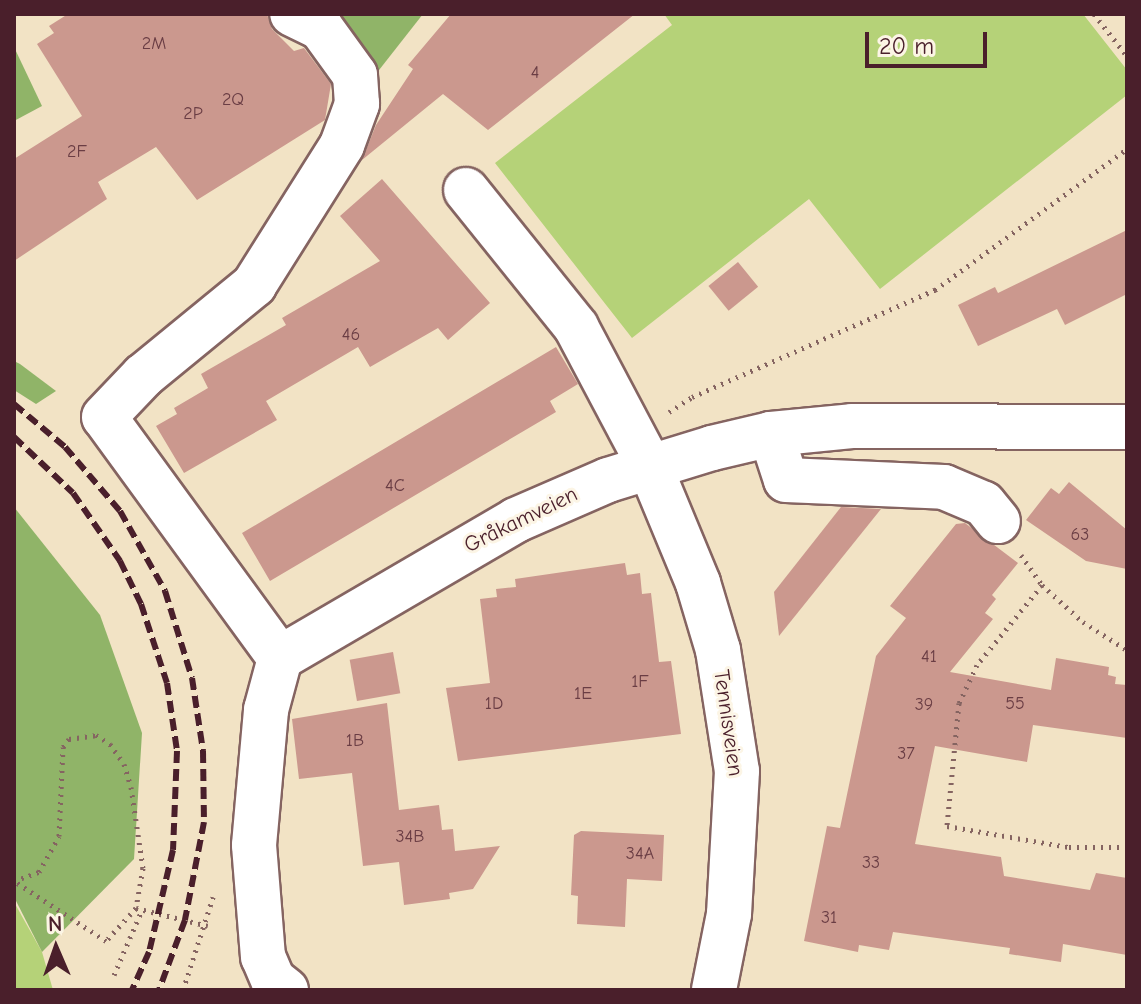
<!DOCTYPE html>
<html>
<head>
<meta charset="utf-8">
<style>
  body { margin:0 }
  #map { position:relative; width:1141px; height:1004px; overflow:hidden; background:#f2e3c5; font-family:"Comic Neue",sans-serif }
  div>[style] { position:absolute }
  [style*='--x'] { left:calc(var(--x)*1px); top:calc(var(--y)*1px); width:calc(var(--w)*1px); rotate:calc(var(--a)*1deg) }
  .green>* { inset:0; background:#b5d278 }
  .forest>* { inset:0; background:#90b468 }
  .building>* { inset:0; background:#cb988e; transform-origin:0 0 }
  .path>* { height:5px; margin-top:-2.5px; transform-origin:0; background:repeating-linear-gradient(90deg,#856461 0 2px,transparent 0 8px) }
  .roads { filter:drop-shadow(2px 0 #856461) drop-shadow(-2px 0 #856461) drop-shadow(0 2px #856461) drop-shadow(0 -2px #856461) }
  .minor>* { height:44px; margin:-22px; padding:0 22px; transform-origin:22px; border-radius:22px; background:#fff }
  .rail>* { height:6px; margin-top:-3px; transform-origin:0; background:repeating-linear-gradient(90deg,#4a1f2b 0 12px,transparent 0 18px) }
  span { translate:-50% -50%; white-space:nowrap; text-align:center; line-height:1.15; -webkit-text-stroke:6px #fcf5e5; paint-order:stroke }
  .number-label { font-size:18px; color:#6a3d44 }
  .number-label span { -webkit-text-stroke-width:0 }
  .street-label { font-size:22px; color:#4a1f2b }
  .frame { position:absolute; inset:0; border:16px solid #4a1f2b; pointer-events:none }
  .north { position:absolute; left:16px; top:908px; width:80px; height:80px; -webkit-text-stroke:6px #fcf5e5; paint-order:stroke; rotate:358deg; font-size:22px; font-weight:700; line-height:32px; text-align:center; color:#4a1f2b }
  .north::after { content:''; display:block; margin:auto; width:28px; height:36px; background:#4a1f2b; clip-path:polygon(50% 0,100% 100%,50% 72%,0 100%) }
  .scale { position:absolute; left:865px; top:32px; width:122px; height:36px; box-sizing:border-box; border:4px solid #4a1f2b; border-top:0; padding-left:10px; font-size:24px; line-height:28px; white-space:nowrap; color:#4a1f2b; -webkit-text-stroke:6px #fcf5e5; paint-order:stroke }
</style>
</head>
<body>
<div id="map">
  <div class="green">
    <div style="clip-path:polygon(664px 14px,1083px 14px,1127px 70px,1127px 95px,880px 289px,809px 199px,632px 338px,495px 163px,672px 25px)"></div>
    <div style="clip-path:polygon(14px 902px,42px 952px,53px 990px,14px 990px)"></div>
  </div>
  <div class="forest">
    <div style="clip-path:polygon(316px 14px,423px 14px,372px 79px)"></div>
    <div style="clip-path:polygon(14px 47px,42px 106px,14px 121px)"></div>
    <div style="clip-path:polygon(14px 361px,20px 364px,56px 391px,36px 404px,14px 390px)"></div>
    <div style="clip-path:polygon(14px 507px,100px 615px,142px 733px,134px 859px,42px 952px,14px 897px)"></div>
  </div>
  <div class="building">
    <div style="clip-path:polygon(68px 14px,267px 14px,272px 29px,294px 51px,304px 48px,331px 84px,325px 120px,197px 200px,156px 147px,98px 182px,107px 199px,14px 261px,14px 159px,82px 116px,37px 44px,54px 33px,49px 26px)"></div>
    <div style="clip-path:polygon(451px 14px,635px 14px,488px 130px,443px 94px,362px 160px,376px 125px,413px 69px,408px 65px)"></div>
    <div style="clip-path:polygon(382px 179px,490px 303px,448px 340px,438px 328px,370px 367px,358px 347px,266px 401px,277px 420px,184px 473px,156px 426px,177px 414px,174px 408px,208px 388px,201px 374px,286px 325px,282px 318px,380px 261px,340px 216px)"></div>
    <div style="clip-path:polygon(1127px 230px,1127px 294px,1065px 325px,1057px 309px,978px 346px,958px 305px,995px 287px,998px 293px)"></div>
    <div style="left:738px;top:262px;width:32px;height:38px;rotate:51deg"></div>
    <div style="clip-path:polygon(556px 347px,578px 384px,550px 401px,556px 412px,270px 581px,242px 533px)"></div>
    <div style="clip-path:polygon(1069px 482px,1127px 530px,1127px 569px,1086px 561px,1026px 520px,1051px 488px,1059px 494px)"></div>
    <div style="clip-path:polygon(841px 507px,881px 509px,779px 636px,774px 592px)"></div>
    <div style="clip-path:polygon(965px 523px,1018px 563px,992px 595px,996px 599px,985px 613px,993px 619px,950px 672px,1051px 690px,1056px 658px,1109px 667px,1108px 675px,1116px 677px,1115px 684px,1127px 685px,1127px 738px,1033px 725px,1027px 762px,935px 746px,915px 844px,1001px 857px,1004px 876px,1090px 890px,1096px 873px,1127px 878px,1127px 955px,1063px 944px,1061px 962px,1009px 954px,1010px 948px,893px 932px,889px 950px,859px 945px,858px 952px,804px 941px,827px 826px,840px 828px,876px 656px,906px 618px,890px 606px,956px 524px)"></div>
    <div style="clip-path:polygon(625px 563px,627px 575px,640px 573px,642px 594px,651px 593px,659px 662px,671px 661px,681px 734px,458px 761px,446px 688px,490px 683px,480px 599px,497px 597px,496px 589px,516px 587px,515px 579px)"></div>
    <div style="left:393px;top:652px;width:42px;height:44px;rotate:80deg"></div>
    <div style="clip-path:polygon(387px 703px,399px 810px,439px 805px,442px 830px,453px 829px,455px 851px,500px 846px,473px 889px,449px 893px,450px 899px,404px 905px,399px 862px,363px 866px,352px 773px,299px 779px,292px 719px)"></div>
    <div style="clip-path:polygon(581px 831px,664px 835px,662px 881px,627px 879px,625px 927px,577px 924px,578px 896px,571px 895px,574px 835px)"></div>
  </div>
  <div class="path">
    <div style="--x:1094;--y:14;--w:53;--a:51.8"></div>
    <div style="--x:669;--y:412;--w:27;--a:-33"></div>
    <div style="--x:692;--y:397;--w:266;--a:-23.8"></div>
    <div style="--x:935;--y:290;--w:238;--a:-36.3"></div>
    <div style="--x:1021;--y:555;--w:37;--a:55"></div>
    <div style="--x:1042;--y:585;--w:55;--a:42.1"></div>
    <div style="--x:1083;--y:622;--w:52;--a:32.5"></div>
    <div style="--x:1042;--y:585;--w:103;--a:129.1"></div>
    <div style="--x:977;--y:665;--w:42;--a:115.3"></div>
    <div style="--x:959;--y:703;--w:124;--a:95.6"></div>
    <div style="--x:947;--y:826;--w:124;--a:9.8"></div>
    <div style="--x:1069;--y:847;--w:58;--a:0"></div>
    <div style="--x:14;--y:881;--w:27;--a:-20"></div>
    <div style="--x:39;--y:872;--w:41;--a:-60.9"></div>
    <div style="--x:59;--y:836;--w:89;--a:-87.4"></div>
    <div style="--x:63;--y:747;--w:10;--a:-53"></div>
    <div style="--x:69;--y:739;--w:27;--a:-8"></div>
    <div style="--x:96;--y:735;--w:17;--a:33"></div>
    <div style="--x:110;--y:744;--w:24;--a:55"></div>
    <div style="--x:124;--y:764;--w:24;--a:73"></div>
    <div style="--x:131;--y:787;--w:82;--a:81.6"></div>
    <div style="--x:143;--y:868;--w:41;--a:99.9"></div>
    <div style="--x:136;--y:908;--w:45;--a:132.3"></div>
    <div style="--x:106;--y:941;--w:108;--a:-146.8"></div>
    <div style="--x:136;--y:908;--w:74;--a:14"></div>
    <div style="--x:114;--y:975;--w:71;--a:-66.7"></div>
    <div style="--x:183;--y:990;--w:98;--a:-72.1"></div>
  </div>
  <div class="roads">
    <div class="minor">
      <div style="--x:466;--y:190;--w:176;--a:51.2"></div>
      <div style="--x:576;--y:327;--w:158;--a:62.1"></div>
      <div style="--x:650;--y:467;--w:126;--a:67.5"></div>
      <div style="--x:698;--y:583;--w:70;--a:73.4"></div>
      <div style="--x:718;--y:650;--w:122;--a:81.1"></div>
      <div style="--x:737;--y:771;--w:143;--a:93.2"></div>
      <div style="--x:729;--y:914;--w:77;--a:101.2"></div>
      <div style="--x:771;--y:434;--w:48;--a:71.9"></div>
      <div style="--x:786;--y:480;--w:158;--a:2.5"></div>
      <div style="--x:944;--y:487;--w:43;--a:23"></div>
      <div style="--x:984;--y:504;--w:22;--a:51"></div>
      <div style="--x:280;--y:658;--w:298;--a:-126.1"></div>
      <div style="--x:104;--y:417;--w:57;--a:-46.4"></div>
      <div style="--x:143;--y:376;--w:144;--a:-39.3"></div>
      <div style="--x:254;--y:285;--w:165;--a:-57.8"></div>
      <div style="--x:342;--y:145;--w:44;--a:-69.9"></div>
      <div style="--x:357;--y:104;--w:29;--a:-94"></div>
      <div style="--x:355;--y:75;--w:58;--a:-125.9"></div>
      <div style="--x:321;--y:28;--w:32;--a:-154"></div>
      <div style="--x:286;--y:990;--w:16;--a:-142"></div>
      <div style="--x:273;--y:980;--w:25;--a:-113"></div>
      <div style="--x:263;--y:957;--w:112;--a:-94.6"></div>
      <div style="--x:254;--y:845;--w:136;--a:-84.9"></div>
      <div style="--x:266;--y:710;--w:54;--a:-74.9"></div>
      <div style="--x:280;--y:658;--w:273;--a:-30.3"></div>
      <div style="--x:516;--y:520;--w:100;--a:-23.5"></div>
      <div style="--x:608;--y:480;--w:109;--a:-17.1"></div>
      <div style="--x:712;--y:448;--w:61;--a:-13.3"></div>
      <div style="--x:771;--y:434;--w:81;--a:-5.6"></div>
      <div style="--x:852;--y:426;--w:275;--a:0.2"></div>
    </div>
  </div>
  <div class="rail">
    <div style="--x:14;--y:404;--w:67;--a:40.1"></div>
    <div style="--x:65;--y:447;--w:84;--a:49.3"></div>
    <div style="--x:120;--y:511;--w:92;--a:60.6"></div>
    <div style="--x:165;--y:591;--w:91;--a:72.8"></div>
    <div style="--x:192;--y:678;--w:74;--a:81.4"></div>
    <div style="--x:203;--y:751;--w:71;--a:89.2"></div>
    <div style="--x:204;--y:822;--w:100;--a:101"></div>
    <div style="--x:185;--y:920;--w:75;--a:110.4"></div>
    <div style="--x:14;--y:437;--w:81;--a:43.5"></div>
    <div style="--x:73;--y:493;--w:83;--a:55.3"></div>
    <div style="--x:120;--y:561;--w:48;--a:64"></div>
    <div style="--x:141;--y:604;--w:83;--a:71.8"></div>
    <div style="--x:167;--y:683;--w:69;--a:81.6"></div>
    <div style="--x:177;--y:751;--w:99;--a:92.3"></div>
    <div style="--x:173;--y:850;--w:105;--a:103.2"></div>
    <div style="--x:149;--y:952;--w:42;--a:114.1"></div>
  </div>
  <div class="number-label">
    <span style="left:154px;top:44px">2M</span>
    <span style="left:535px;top:73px">4</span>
    <span style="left:233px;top:100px">2Q</span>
    <span style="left:193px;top:114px">2P</span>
    <span style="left:77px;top:152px">2F</span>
    <span style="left:351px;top:335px">46</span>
    <span style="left:395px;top:486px">4C</span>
    <span style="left:1080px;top:535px">63</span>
    <span style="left:929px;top:657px">41</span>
    <span style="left:640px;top:682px">1F</span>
    <span style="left:583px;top:694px">1E</span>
    <span style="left:494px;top:704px">1D</span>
    <span style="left:1015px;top:704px">55</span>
    <span style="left:924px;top:705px">39</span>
    <span style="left:355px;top:741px">1B</span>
    <span style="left:906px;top:754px">37</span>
    <span style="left:410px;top:837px">34B</span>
    <span style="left:640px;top:854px">34A</span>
    <span style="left:871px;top:863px">33</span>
    <span style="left:829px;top:918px">31</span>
  </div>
  <div class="street-label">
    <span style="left:521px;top:520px;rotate:-26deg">Gråkamveien</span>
    <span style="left:728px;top:723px;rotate:82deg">Tennisveien</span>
  </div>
  <div class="frame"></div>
  <div class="north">N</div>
  <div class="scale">20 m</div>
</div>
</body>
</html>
